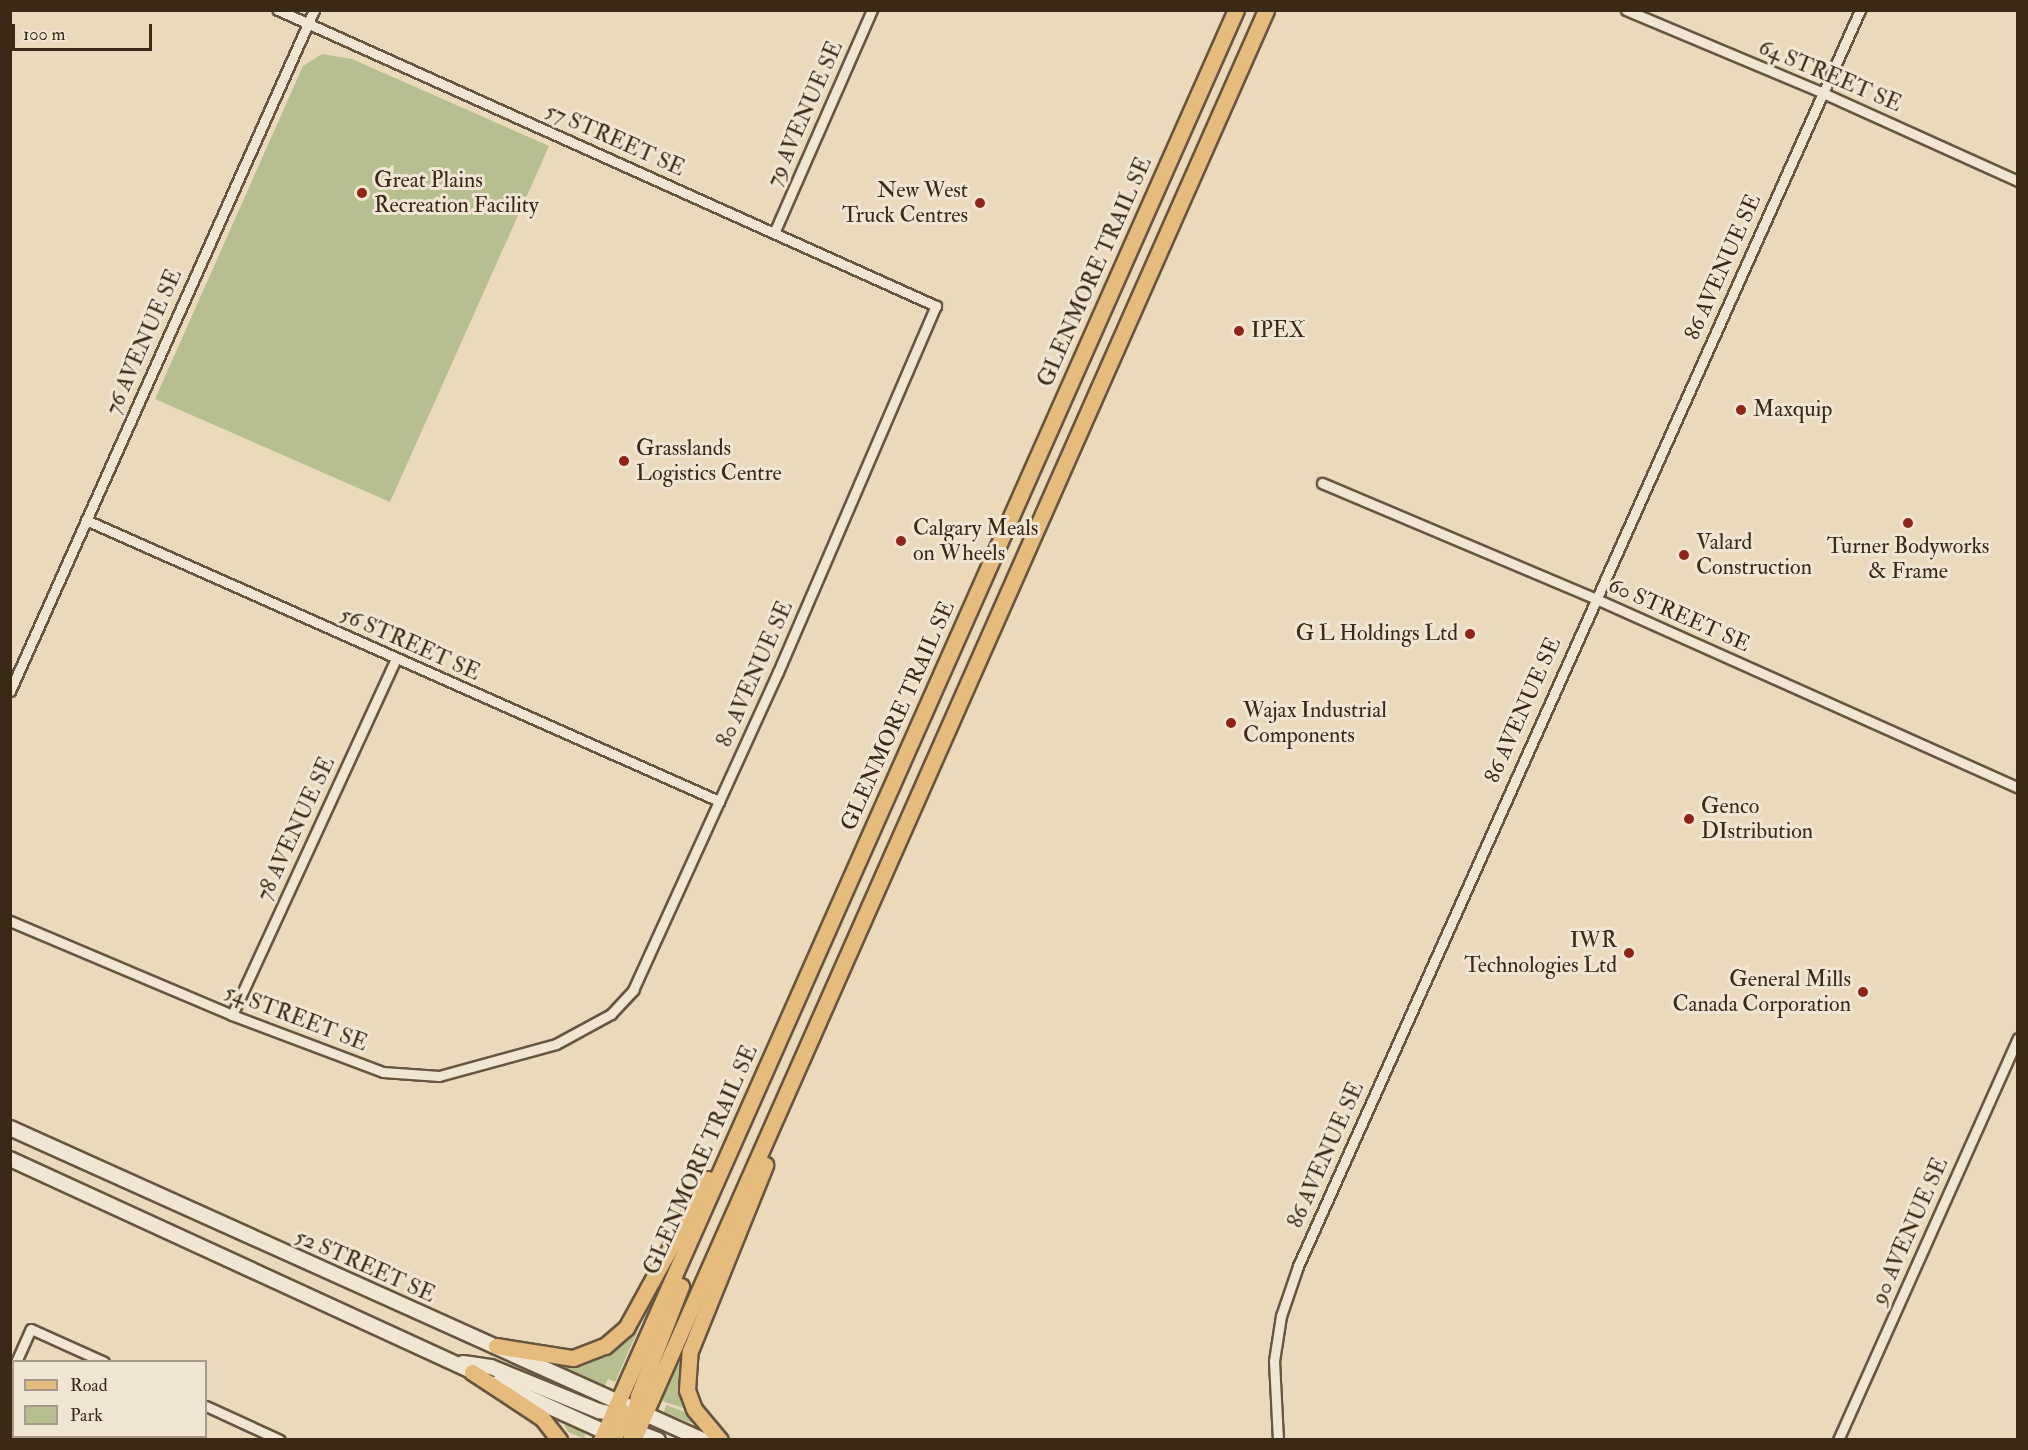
<!DOCTYPE html>
<html>
<head>
<meta charset="utf-8">
<style>
  body { margin:0 }
  #map { position:relative; width:2028px; height:1450px; overflow:hidden; background:#ead9bb; font-family:"IM FELL Double Pica",serif }
  div>[style] { position:absolute }
  [style*='--x'] { left:calc(var(--x)*1px); top:calc(var(--y)*1px); width:calc(var(--w)*1px); rotate:calc(var(--a)*1deg) }
  .green>* { inset:0; background:#b7bf90 }
  .roads { filter:drop-shadow(2px 0 #675540) drop-shadow(-2px 0 #675540) drop-shadow(0 2px #675540) drop-shadow(0 -2px #675540) }
  .minor>* { height:9px; margin:-4.5px; padding:0 4.5px; transform-origin:4.5px; border-radius:4.5px; background:#f1e6d3 }
  .secondary>* { height:14px; margin:-7px; padding:0 7px; transform-origin:7px; border-radius:7px; background:#f1e6d3 }
  .primary>* { height:15px; margin:-7.5px; padding:0 7.5px; transform-origin:7.5px; border-radius:7.5px; background:#e5bc7e }
  .dots>* { width:16px; height:16px; translate:-50% -50%; box-sizing:border-box; border:3px solid #f1e6d3; border-radius:50% }
  span { translate:-50% -50%; white-space:nowrap; text-align:center; line-height:1.15; -webkit-text-stroke:6px #f1e6d3; paint-order:stroke }
  .street-label { font-size:22px; color:#3b2917 }
  .poi-label { font-size:22px; color:#3b2917 }
  .left { translate:0 -50%; text-align:left }
  .right { translate:-100% -50%; text-align:right }
  .frame { position:absolute; inset:0; border:12px solid #3b2917; pointer-events:none }
  .legend { position:absolute; left:12px; top:1360px; width:195px; height:78px; box-sizing:border-box; background:#f1e6d3; border:2px solid #a89a88; margin:0; padding:8px 10px; list-style:none; font-size:18px; color:#3b2917 }
  .legend li { display:flex; align-items:center; gap:12px; height:30px }
  .legend b { width:30px; border:2px solid #a89a88 }
  .scale { position:absolute; left:12px; top:24px; width:140px; height:27px; box-sizing:border-box; border:3px solid #3b2917; border-top:0; padding-left:8px; font-size:18px; line-height:21px; white-space:nowrap; color:#3b2917; -webkit-text-stroke:4px #f1e6d3; paint-order:stroke }
</style>
</head>
<body>
<div id="map">
  <div class="green">
    <div style="clip-path:polygon(322px 54px,352px 59px,549px 146px,390px 502px,155px 399px,303px 66px)"></div>
    <div style="clip-path:polygon(643px 1310px,646px 1312px,615px 1382px,608px 1379px,605px 1386px,565px 1369px,567px 1365px,599px 1356px)"></div>
    <div style="clip-path:polygon(681px 1351px,685px 1352px,686px 1409px,659px 1400px)"></div>
    <div style="clip-path:polygon(666px 1405px,688px 1413px,694px 1420px,691px 1423px,664px 1412px)"></div>
    <div style="clip-path:polygon(564px 1424px,585px 1433px,584px 1439px,568px 1432px)"></div>
  </div>
  <div class="roads">
    <div class="minor">
      <div style="--x:1626;--y:10;--w:214;--a:22.8"></div>
      <div style="--x:1823;--y:93;--w:214;--a:24.3"></div>
      <div style="--x:774;--y:233;--w:244;--a:-66.3"></div>
      <div style="--x:1322;--y:483;--w:295;--a:22.9"></div>
      <div style="--x:1594;--y:598;--w:465;--a:24.1"></div>
      <div style="--x:86;--y:520;--w:693;--a:23.94"></div>
      <div style="--x:10;--y:691;--w:746;--a:-65.94"></div>
      <div style="--x:10;--y:921;--w:241;--a:22.9"></div>
      <div style="--x:232;--y:1015;--w:161;--a:20.7"></div>
      <div style="--x:383;--y:1072;--w:56;--a:4.1"></div>
      <div style="--x:439;--y:1076;--w:121;--a:-15.3"></div>
      <div style="--x:556;--y:1044;--w:63;--a:-28.6"></div>
      <div style="--x:611;--y:1014;--w:33;--a:-47"></div>
      <div style="--x:633;--y:990;--w:349;--a:-65.5"></div>
      <div style="--x:778;--y:672;--w:399;--a:-66.7"></div>
      <div style="--x:936;--y:306;--w:722;--a:-155.78"></div>
      <div style="--x:232;--y:1015;--w:392;--a:-65.3"></div>
      <div style="--x:16;--y:1362;--w:36;--a:-66"></div>
      <div style="--x:31;--y:1329;--w:80;--a:24.3"></div>
      <div style="--x:10;--y:1375;--w:8;--a:-60"></div>
      <div style="--x:206;--y:1406;--w:81;--a:24.7"></div>
      <div style="--x:1278;--y:1440;--w:79;--a:-92.9"></div>
      <div style="--x:1274;--y:1361;--w:46;--a:-81.2"></div>
      <div style="--x:1281;--y:1316;--w:53;--a:-71.2"></div>
      <div style="--x:1298;--y:1266;--w:1376;--a:-65.89"></div>
      <div style="--x:1838;--y:1440;--w:440;--a:-65.9"></div>
    </div>
    <div class="secondary">
      <div style="--x:10;--y:1128;--w:760;--a:24.24"></div>
      <div style="--x:10;--y:1159;--w:517;--a:24.68"></div>
      <div style="--x:463;--y:1363;--w:28;--a:8"></div>
      <div style="--x:491;--y:1367;--w:117;--a:22.2"></div>
      <div style="--x:599;--y:1411;--w:25;--a:11"></div>
      <div style="--x:497;--y:1383;--w:128;--a:24.4"></div>
      <div style="--x:629;--y:1429;--w:31;--a:21"></div>
    </div>
    <div class="primary">
      <div style="--x:496;--y:1346;--w:78;--a:8.9"></div>
      <div style="--x:573;--y:1358;--w:34;--a:-21"></div>
      <div style="--x:605;--y:1346;--w:28;--a:-41"></div>
      <div style="--x:626;--y:1328;--w:170;--a:-61.2"></div>
      <div style="--x:472;--y:1372;--w:84;--a:33.3"></div>
      <div style="--x:542;--y:1418;--w:28;--a:52"></div>
      <div style="--x:630;--y:1434;--w:39;--a:-78"></div>
      <div style="--x:638;--y:1396;--w:118;--a:-68.6"></div>
      <div style="--x:601;--y:1440;--w:1565;--a:-66.06"></div>
      <div style="--x:614;--y:1440;--w:31;--a:-77"></div>
      <div style="--x:633;--y:1440;--w:1564;--a:-66.12"></div>
      <div style="--x:720;--y:1440;--w:40;--a:-130"></div>
      <div style="--x:694;--y:1409;--w:20;--a:-110"></div>
      <div style="--x:687;--y:1390;--w:39;--a:-86"></div>
      <div style="--x:690;--y:1351;--w:201;--a:-68"></div>
    </div>
  </div>
  <div class="dots">
    <div style="left:362px;top:193px;background:#8f2418"></div>
    <div style="left:980px;top:203px;background:#8f2418"></div>
    <div style="left:1239px;top:331px;background:#8f2418"></div>
    <div style="left:1741px;top:410px;background:#8f2418"></div>
    <div style="left:624px;top:461px;background:#8f2418"></div>
    <div style="left:1908px;top:523px;background:#8f2418"></div>
    <div style="left:901px;top:541px;background:#8f2418"></div>
    <div style="left:1684px;top:555px;background:#8f2418"></div>
    <div style="left:1470px;top:634px;background:#8f2418"></div>
    <div style="left:1231px;top:723px;background:#8f2418"></div>
    <div style="left:1689px;top:819px;background:#8f2418"></div>
    <div style="left:1629px;top:953px;background:#8f2418"></div>
    <div style="left:1863px;top:992px;background:#8f2418"></div>
  </div>
  <div class="street-label">
    <span style="left:1830px;top:76px;rotate:23deg">64 STREET SE</span>
    <span style="left:805px;top:114px;rotate:-66deg">79 AVENUE SE</span>
    <span style="left:615px;top:140px;rotate:24deg">57 STREET SE</span>
    <span style="left:1723px;top:267px;rotate:-66deg">86 AVENUE SE</span>
    <span style="left:1095px;top:272px;rotate:-66deg">GLENMORE TRAIL SE</span>
    <span style="left:144px;top:342px;rotate:-66deg">76 AVENUE SE</span>
    <span style="left:1679px;top:615px;rotate:24deg">60 STREET SE</span>
    <span style="left:410px;top:644px;rotate:24deg">56 STREET SE</span>
    <span style="left:755px;top:674px;rotate:-66deg">80 AVENUE SE</span>
    <span style="left:1523px;top:710px;rotate:-66deg">86 AVENUE SE</span>
    <span style="left:898px;top:716px;rotate:-66deg">GLENMORE TRAIL SE</span>
    <span style="left:296px;top:829px;rotate:-65deg">78 AVENUE SE</span>
    <span style="left:296px;top:1018px;rotate:21deg">54 STREET SE</span>
    <span style="left:1326px;top:1155px;rotate:-66deg">86 AVENUE SE</span>
    <span style="left:701px;top:1160px;rotate:-66deg">GLENMORE TRAIL SE</span>
    <span style="left:1910px;top:1231px;rotate:-66deg">90 AVENUE SE</span>
    <span style="left:365px;top:1266px;rotate:24deg">52 STREET SE</span>
  </div>
  <div class="poi-label">
    <span class="left" style="left:374px;top:193px">Great Plains<br>Recreation Facility</span>
    <span class="right" style="left:968px;top:203px">New West<br>Truck Centres</span>
    <span class="left" style="left:1251px;top:331px">IPEX</span>
    <span class="left" style="left:1753px;top:410px">Maxquip</span>
    <span class="left" style="left:636px;top:461px">Grasslands<br>Logistics Centre</span>
    <span class="left" style="left:913px;top:541px">Calgary Meals<br>on Wheels</span>
    <span class="left" style="left:1696px;top:555px">Valard<br>Construction</span>
    <span style="left:1908px;top:559px">Turner Bodyworks<br>&amp; Frame</span>
    <span class="right" style="left:1458px;top:634px">G L Holdings Ltd</span>
    <span class="left" style="left:1243px;top:723px">Wajax Industrial<br>Components</span>
    <span class="left" style="left:1701px;top:819px">Genco<br>DIstribution</span>
    <span class="right" style="left:1617px;top:953px">IWR<br>Technologies Ltd</span>
    <span class="right" style="left:1851px;top:992px">General Mills<br>Canada Corporation</span>
  </div>
  <div class="frame"></div>
  <ul class="legend">
  <li><b style="height:8px;background:#e5bc7e"></b>Road</li>
  <li><b style="height:16px;background:#b7bf90"></b>Park</li>
  </ul>
  <div class="scale">100 m</div>
</div>
</body>
</html>
